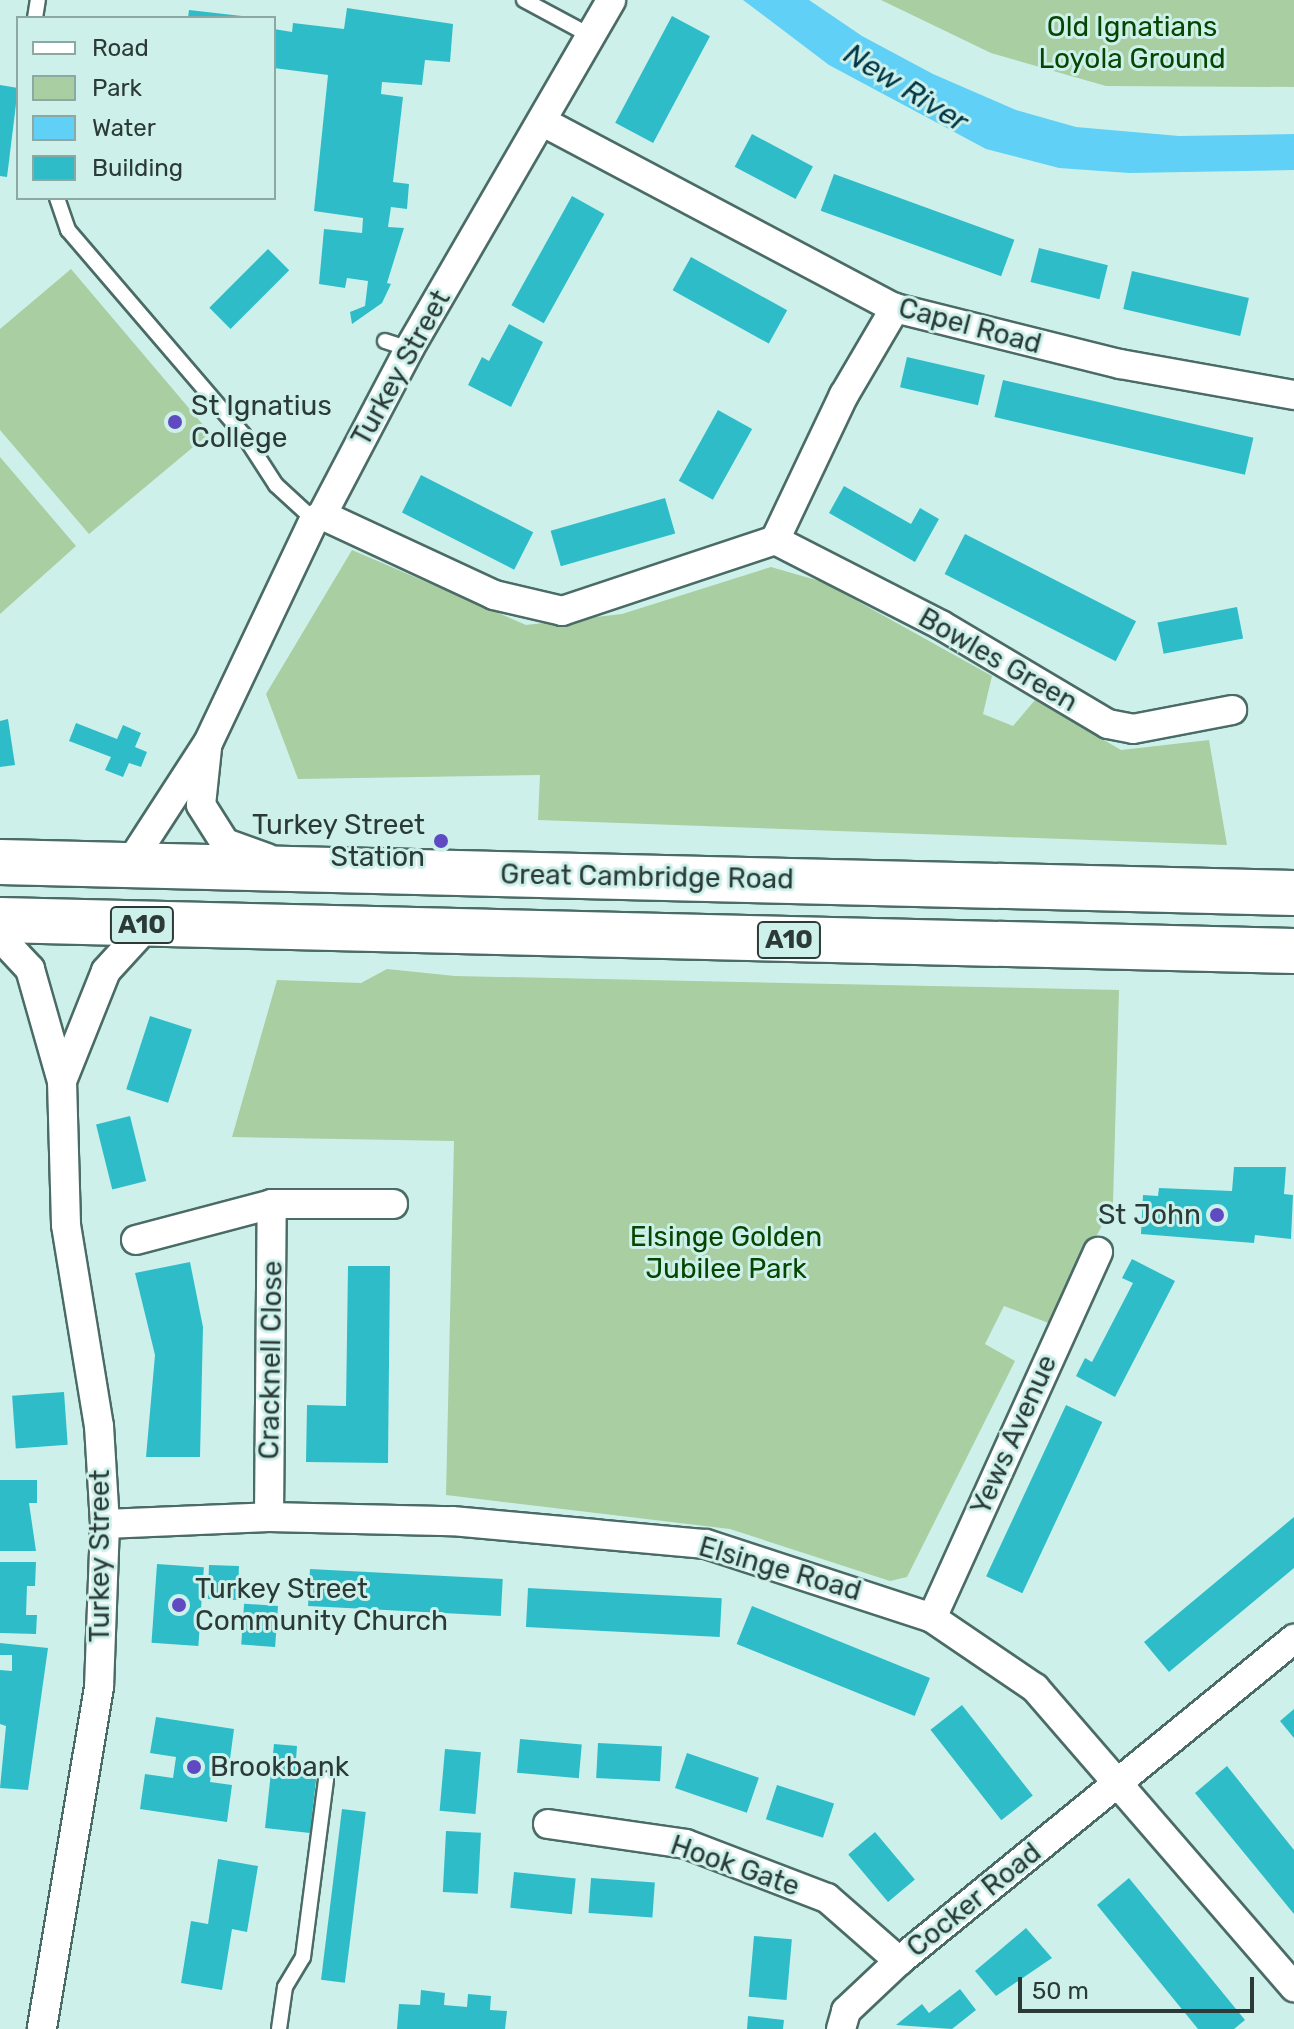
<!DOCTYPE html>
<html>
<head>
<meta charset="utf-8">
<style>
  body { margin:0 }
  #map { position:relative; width:1294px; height:2029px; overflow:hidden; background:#cdf1ea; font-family:Rubik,sans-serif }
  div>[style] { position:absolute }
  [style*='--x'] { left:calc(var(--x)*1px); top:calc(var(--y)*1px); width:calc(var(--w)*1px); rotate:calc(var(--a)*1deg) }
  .green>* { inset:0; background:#a8cea2 }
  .water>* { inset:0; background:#60d0f7 }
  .building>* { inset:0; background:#2ebdc8; transform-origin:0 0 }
  .roads { filter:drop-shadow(2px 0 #4b6b66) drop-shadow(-2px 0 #4b6b66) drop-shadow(0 2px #4b6b66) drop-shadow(0 -2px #4b6b66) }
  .lane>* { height:14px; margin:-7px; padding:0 7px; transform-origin:7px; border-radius:7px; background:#fff }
  .street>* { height:28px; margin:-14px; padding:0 14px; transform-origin:14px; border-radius:14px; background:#fff }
  .highway>* { height:44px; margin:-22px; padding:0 22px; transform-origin:22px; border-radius:22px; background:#fff }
  .dots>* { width:22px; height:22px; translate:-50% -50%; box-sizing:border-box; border:4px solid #cdf1ea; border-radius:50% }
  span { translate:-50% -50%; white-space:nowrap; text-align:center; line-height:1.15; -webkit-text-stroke:6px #cdf1ea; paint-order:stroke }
  .shield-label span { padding:2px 6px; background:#cdf1ea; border:2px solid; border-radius:6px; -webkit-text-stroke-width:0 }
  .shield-label { font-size:26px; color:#2b3a37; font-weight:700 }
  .park-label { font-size:28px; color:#054600 }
  .street-label { font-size:28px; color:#2b3a37 }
  .poi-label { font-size:28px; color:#2b3a37 }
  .left { translate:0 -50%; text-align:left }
  .right { translate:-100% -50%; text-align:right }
  .water-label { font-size:30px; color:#003646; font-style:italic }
  .legend { position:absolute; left:16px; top:16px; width:260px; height:184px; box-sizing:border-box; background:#cdf1ea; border:2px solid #8ca8a2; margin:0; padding:10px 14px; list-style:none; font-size:24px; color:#2b3a37 }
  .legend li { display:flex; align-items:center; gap:16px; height:40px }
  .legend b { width:40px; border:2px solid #8ca8a2 }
  .scale { position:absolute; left:1018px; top:1977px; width:236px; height:36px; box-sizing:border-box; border:4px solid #2b3a37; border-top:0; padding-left:10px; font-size:24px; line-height:28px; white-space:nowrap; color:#2b3a37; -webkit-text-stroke:6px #cdf1ea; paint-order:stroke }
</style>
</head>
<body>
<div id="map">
  <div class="green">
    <div style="clip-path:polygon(881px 0,1294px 0,1294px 87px,1106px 86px,991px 53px)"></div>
    <div style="clip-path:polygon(71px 269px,210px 433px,89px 534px,0 430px,0 329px)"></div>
    <div style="clip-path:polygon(0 457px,76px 546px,0 614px)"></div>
    <div style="clip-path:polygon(352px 550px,526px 625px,622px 614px,771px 567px,823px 582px,992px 676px,983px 714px,1013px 726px,1035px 700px,1121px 750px,1209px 740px,1227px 845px,538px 820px,540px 775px,298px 779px,266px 694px)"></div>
    <div style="clip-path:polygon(387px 969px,455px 976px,1119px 990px,1113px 1204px,1051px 1324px,1004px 1306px,985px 1344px,1015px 1361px,907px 1577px,890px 1581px,730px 1529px,446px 1495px,454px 1141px,232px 1137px,277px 980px,361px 983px)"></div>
  </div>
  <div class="water">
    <div style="clip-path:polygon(743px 0,809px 0,862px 36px,933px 74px,1016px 110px,1076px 127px,1179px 136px,1294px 134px,1294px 170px,1129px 173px,1059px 168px,986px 149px,829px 65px)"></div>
  </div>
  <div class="building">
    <div style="clip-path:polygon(347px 8px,453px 24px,450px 62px,425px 60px,422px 85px,382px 82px,381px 94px,403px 97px,393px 182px,409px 184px,407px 209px,391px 207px,388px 227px,404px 228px,387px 283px,391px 284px,382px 303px,352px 324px,350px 312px,365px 306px,368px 281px,347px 278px,345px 288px,319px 284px,324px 229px,362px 233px,363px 218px,314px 211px,328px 75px,274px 68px,274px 29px,292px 32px,293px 23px,344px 29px)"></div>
    <div style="clip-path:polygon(189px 10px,242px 16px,241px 18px,188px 18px)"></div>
    <div style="left:672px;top:16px;width:43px;height:121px;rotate:28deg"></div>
    <div style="clip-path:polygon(0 85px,18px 88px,7px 177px,0 176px)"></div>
    <div style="left:752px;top:134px;width:69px;height:37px;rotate:28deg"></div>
    <div style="left:834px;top:174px;width:192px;height:39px;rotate:20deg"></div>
    <div style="left:572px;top:196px;width:37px;height:125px;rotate:29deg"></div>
    <div style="left:1039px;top:248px;width:71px;height:35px;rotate:14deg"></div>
    <div style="left:268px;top:249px;width:30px;height:83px;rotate:45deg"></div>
    <div style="left:691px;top:257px;width:110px;height:38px;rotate:29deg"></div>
    <div style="left:1132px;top:271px;width:120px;height:39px;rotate:13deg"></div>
    <div style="clip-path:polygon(509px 324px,543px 342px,511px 407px,468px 385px,482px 357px,489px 361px)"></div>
    <div style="left:907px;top:357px;width:80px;height:31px;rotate:13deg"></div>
    <div style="left:1003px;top:380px;width:257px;height:38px;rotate:13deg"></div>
    <div style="left:718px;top:410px;width:39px;height:81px;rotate:29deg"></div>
    <div style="left:421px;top:475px;width:126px;height:42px;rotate:27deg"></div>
    <div style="clip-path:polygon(844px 486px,911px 524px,920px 508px,939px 519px,915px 562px,829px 513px)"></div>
    <div style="left:665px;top:498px;width:37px;height:119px;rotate:74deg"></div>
    <div style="left:965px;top:534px;width:192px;height:45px;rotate:27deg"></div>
    <div style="left:1237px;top:607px;width:32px;height:81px;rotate:79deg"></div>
    <div style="clip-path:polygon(8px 719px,15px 765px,0 767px,0 721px)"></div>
    <div style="clip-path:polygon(76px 723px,117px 739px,123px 725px,141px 733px,135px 747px,147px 752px,141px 767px,129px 763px,123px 777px,105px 770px,111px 757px,69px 741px)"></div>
    <div style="left:150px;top:1016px;width:44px;height:77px;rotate:18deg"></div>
    <div style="left:130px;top:1116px;width:67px;height:35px;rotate:76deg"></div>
    <div style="clip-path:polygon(1234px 1167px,1286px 1167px,1284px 1194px,1293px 1195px,1291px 1239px,1255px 1235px,1254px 1243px,1141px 1234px,1143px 1195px,1158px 1196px,1159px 1188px,1232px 1191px)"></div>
    <div style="clip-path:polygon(1132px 1259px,1175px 1281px,1115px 1397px,1076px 1376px,1085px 1358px,1092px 1362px,1133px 1283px,1122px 1278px)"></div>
    <div style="clip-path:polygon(190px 1262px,203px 1327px,200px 1457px,146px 1457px,155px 1355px,135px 1273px)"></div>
    <div style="clip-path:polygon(348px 1266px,390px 1266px,388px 1463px,306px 1462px,307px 1405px,346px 1406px)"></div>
    <div style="left:64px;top:1392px;width:53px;height:52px;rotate:86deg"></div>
    <div style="left:1066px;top:1405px;width:40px;height:189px;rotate:25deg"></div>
    <div style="clip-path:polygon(0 1480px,37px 1480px,37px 1503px,29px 1503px,36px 1551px,0 1551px)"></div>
    <div style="clip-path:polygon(1294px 1517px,1294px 1568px,1169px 1672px,1144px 1642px)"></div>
    <div style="clip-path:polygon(0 1562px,36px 1562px,35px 1586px,27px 1586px,26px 1615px,37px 1615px,36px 1634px,0 1633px)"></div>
    <div style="left:157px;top:1564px;width:47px;height:79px;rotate:4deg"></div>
    <div style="left:209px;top:1565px;width:30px;height:34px;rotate:2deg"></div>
    <div style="left:310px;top:1569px;width:193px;height:37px;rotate:3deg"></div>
    <div style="left:528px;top:1588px;width:194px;height:39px;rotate:3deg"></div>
    <div style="left:278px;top:1606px;width:41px;height:34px;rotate:94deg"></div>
    <div style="left:752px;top:1606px;width:192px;height:41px;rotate:22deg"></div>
    <div style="clip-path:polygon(0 1643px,48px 1648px,28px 1790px,0 1788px,6px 1726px,0 1724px,0 1670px,12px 1671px,12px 1655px,0 1655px)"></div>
    <div style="left:962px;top:1705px;width:115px;height:40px;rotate:52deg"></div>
    <div style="clip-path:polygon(1294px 1709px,1294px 1738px,1280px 1721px)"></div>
    <div style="clip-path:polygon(156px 1717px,234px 1729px,230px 1759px,214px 1757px,210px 1782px,232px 1785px,227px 1822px,140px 1809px,145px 1774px,173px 1778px,176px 1757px,150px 1753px)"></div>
    <div style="left:520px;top:1739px;width:62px;height:34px;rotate:5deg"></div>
    <div style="left:598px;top:1743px;width:64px;height:35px;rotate:3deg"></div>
    <div style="clip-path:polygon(274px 1744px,297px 1746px,296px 1760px,318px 1763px,310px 1833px,265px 1828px)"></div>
    <div style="left:445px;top:1749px;width:36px;height:62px;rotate:5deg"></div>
    <div style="left:687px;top:1753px;width:76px;height:37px;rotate:19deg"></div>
    <div style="clip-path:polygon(1227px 1766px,1294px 1850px,1294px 1914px,1195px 1793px)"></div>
    <div style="left:777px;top:1785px;width:60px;height:36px;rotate:18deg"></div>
    <div style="left:342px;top:1809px;width:24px;height:172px;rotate:7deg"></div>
    <div style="left:446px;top:1831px;width:35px;height:61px;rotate:3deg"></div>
    <div style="left:875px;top:1832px;width:62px;height:35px;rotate:50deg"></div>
    <div style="clip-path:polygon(218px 1859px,258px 1866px,247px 1932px,232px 1929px,222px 1990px,181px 1983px,191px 1921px,208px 1924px)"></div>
    <div style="left:514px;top:1872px;width:62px;height:36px;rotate:6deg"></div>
    <div style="left:591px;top:1878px;width:64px;height:35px;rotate:4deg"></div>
    <div style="clip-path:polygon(1129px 1878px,1245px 2020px,1234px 2029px,1198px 2029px,1097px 1905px)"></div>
    <div style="clip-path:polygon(1026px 1928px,1052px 1958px,996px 1996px,975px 1971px)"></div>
    <div style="left:754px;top:1936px;width:38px;height:61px;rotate:5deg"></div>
    <div style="clip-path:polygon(960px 1989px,976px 2010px,952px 2029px,896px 2025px,922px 2004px,929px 2013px)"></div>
    <div style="clip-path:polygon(421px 1990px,445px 1993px,444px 2005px,467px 2007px,468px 1994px,491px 1996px,490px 2010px,507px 2011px,505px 2029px,397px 2029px,399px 2004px,420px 2005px)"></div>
    <div style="clip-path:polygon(748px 2016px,784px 2020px,783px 2029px,747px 2029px)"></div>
  </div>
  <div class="roads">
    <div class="lane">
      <div style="--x:524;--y:0;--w:76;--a:28.2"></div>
      <div style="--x:35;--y:18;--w:18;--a:-81"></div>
      <div style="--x:57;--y:198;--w:34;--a:71"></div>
      <div style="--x:68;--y:230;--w:269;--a:49.4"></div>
      <div style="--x:243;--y:434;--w:61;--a:57.1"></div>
      <div style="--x:276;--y:485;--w:52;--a:42.6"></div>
      <div style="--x:385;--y:341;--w:25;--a:18"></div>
      <div style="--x:279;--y:2029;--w:42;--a:-81.9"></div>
      <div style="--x:285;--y:1987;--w:35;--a:-59"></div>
      <div style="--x:303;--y:1957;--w:179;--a:-82.6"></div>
    </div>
    <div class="street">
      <div style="--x:543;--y:122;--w:398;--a:27.9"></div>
      <div style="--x:895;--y:308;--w:232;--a:14"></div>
      <div style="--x:1120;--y:364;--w:177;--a:10.1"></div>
      <div style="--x:322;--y:515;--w:190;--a:24.9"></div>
      <div style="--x:494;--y:595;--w:70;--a:13.2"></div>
      <div style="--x:562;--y:611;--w:225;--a:-18.4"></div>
      <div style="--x:775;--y:540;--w:161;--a:-64.6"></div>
      <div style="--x:844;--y:395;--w:101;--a:-59.6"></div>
      <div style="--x:775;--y:540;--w:186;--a:27.1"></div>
      <div style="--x:941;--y:625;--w:194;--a:30.7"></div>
      <div style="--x:1108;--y:724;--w:25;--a:11"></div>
      <div style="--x:1133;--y:729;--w:101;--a:-10.9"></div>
      <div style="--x:207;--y:748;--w:57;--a:96"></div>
      <div style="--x:201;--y:805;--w:45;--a:57.7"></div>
      <div style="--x:225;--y:843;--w:45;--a:19.7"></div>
      <div style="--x:128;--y:866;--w:147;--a:-57"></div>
      <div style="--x:208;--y:743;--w:247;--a:-64.6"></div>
      <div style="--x:314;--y:520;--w:9;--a:-32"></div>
      <div style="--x:322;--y:515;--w:187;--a:-62.3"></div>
      <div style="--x:409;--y:349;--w:403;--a:-59.9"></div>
      <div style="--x:0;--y:937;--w:44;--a:46.8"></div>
      <div style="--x:30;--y:969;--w:116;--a:74.1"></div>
      <div style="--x:62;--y:1081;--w:144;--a:88.4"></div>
      <div style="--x:66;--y:1225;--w:204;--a:80.7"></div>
      <div style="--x:99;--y:1426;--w:98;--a:86.5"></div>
      <div style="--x:105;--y:1524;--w:163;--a:92.1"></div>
      <div style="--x:99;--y:1687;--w:347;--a:99.5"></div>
      <div style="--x:62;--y:1081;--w:118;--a:-68.2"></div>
      <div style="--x:106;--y:971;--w:62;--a:-47.6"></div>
      <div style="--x:136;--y:1240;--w:141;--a:-14.8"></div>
      <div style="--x:272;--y:1204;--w:121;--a:0"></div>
      <div style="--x:269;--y:1517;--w:313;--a:-89.5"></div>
      <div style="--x:105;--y:1524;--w:164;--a:-2.4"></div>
      <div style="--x:269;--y:1517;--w:183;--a:1.3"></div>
      <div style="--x:452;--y:1521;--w:255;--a:5.2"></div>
      <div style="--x:706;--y:1544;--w:238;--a:18.1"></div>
      <div style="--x:932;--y:1618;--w:125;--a:34.2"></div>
      <div style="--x:1035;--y:1688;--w:396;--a:49.1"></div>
      <div style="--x:932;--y:1618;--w:402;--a:-65.6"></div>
      <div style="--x:548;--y:1824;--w:139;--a:8.2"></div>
      <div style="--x:686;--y:1844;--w:151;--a:21"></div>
      <div style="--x:827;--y:1898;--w:96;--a:41.2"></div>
      <div style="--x:841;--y:2029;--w:19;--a:-74"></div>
      <div style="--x:846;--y:2011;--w:73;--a:-43.3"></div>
      <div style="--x:899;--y:1961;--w:510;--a:-39.19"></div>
    </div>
    <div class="highway">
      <div style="--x:0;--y:862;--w:1294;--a:1.37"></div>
      <div style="--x:0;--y:920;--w:1294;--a:1.37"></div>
    </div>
  </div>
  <div class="dots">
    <div style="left:175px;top:422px;background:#5f4ac2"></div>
    <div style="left:441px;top:841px;background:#5f4ac2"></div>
    <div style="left:1217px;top:1215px;background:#5f4ac2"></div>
    <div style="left:179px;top:1605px;background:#5f4ac2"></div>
    <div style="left:194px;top:1767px;background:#5f4ac2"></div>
  </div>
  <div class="shield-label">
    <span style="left:142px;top:925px">A10</span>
    <span style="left:789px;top:940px">A10</span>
  </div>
  <div class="park-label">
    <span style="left:1132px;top:43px">Old Ignatians<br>Loyola Ground</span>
    <span style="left:726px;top:1253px">Elsinge Golden<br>Jubilee Park</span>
  </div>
  <div class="street-label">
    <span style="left:970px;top:326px;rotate:15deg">Capel Road</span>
    <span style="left:401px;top:368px;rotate:-61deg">Turkey Street</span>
    <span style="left:998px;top:660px;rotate:30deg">Bowles Green</span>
    <span style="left:647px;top:877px;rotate:1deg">Great Cambridge Road</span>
    <span style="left:271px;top:1360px;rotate:-89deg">Cracknell Close</span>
    <span style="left:1014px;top:1435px;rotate:-66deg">Yews Avenue</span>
    <span style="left:100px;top:1556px;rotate:-90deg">Turkey Street</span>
    <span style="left:780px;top:1569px;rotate:16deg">Elsinge Road</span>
    <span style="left:735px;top:1866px;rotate:19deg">Hook Gate</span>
    <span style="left:974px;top:1900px;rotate:-39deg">Cocker Road</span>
  </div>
  <div class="poi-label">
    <span class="left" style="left:191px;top:422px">St Ignatius<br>College</span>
    <span class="right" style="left:425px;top:841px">Turkey Street<br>Station</span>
    <span class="right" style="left:1201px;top:1215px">St John</span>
    <span class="left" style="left:195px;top:1605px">Turkey Street<br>Community Church</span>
    <span class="left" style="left:210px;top:1767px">Brookbank</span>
  </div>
  <div class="water-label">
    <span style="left:906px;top:88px;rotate:32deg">New River</span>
  </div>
  <ul class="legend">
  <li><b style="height:10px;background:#fff"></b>Road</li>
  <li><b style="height:22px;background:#a8cea2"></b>Park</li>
  <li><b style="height:22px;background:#60d0f7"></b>Water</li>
  <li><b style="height:22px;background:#2ebdc8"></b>Building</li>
  </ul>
  <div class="scale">50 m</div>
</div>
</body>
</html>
